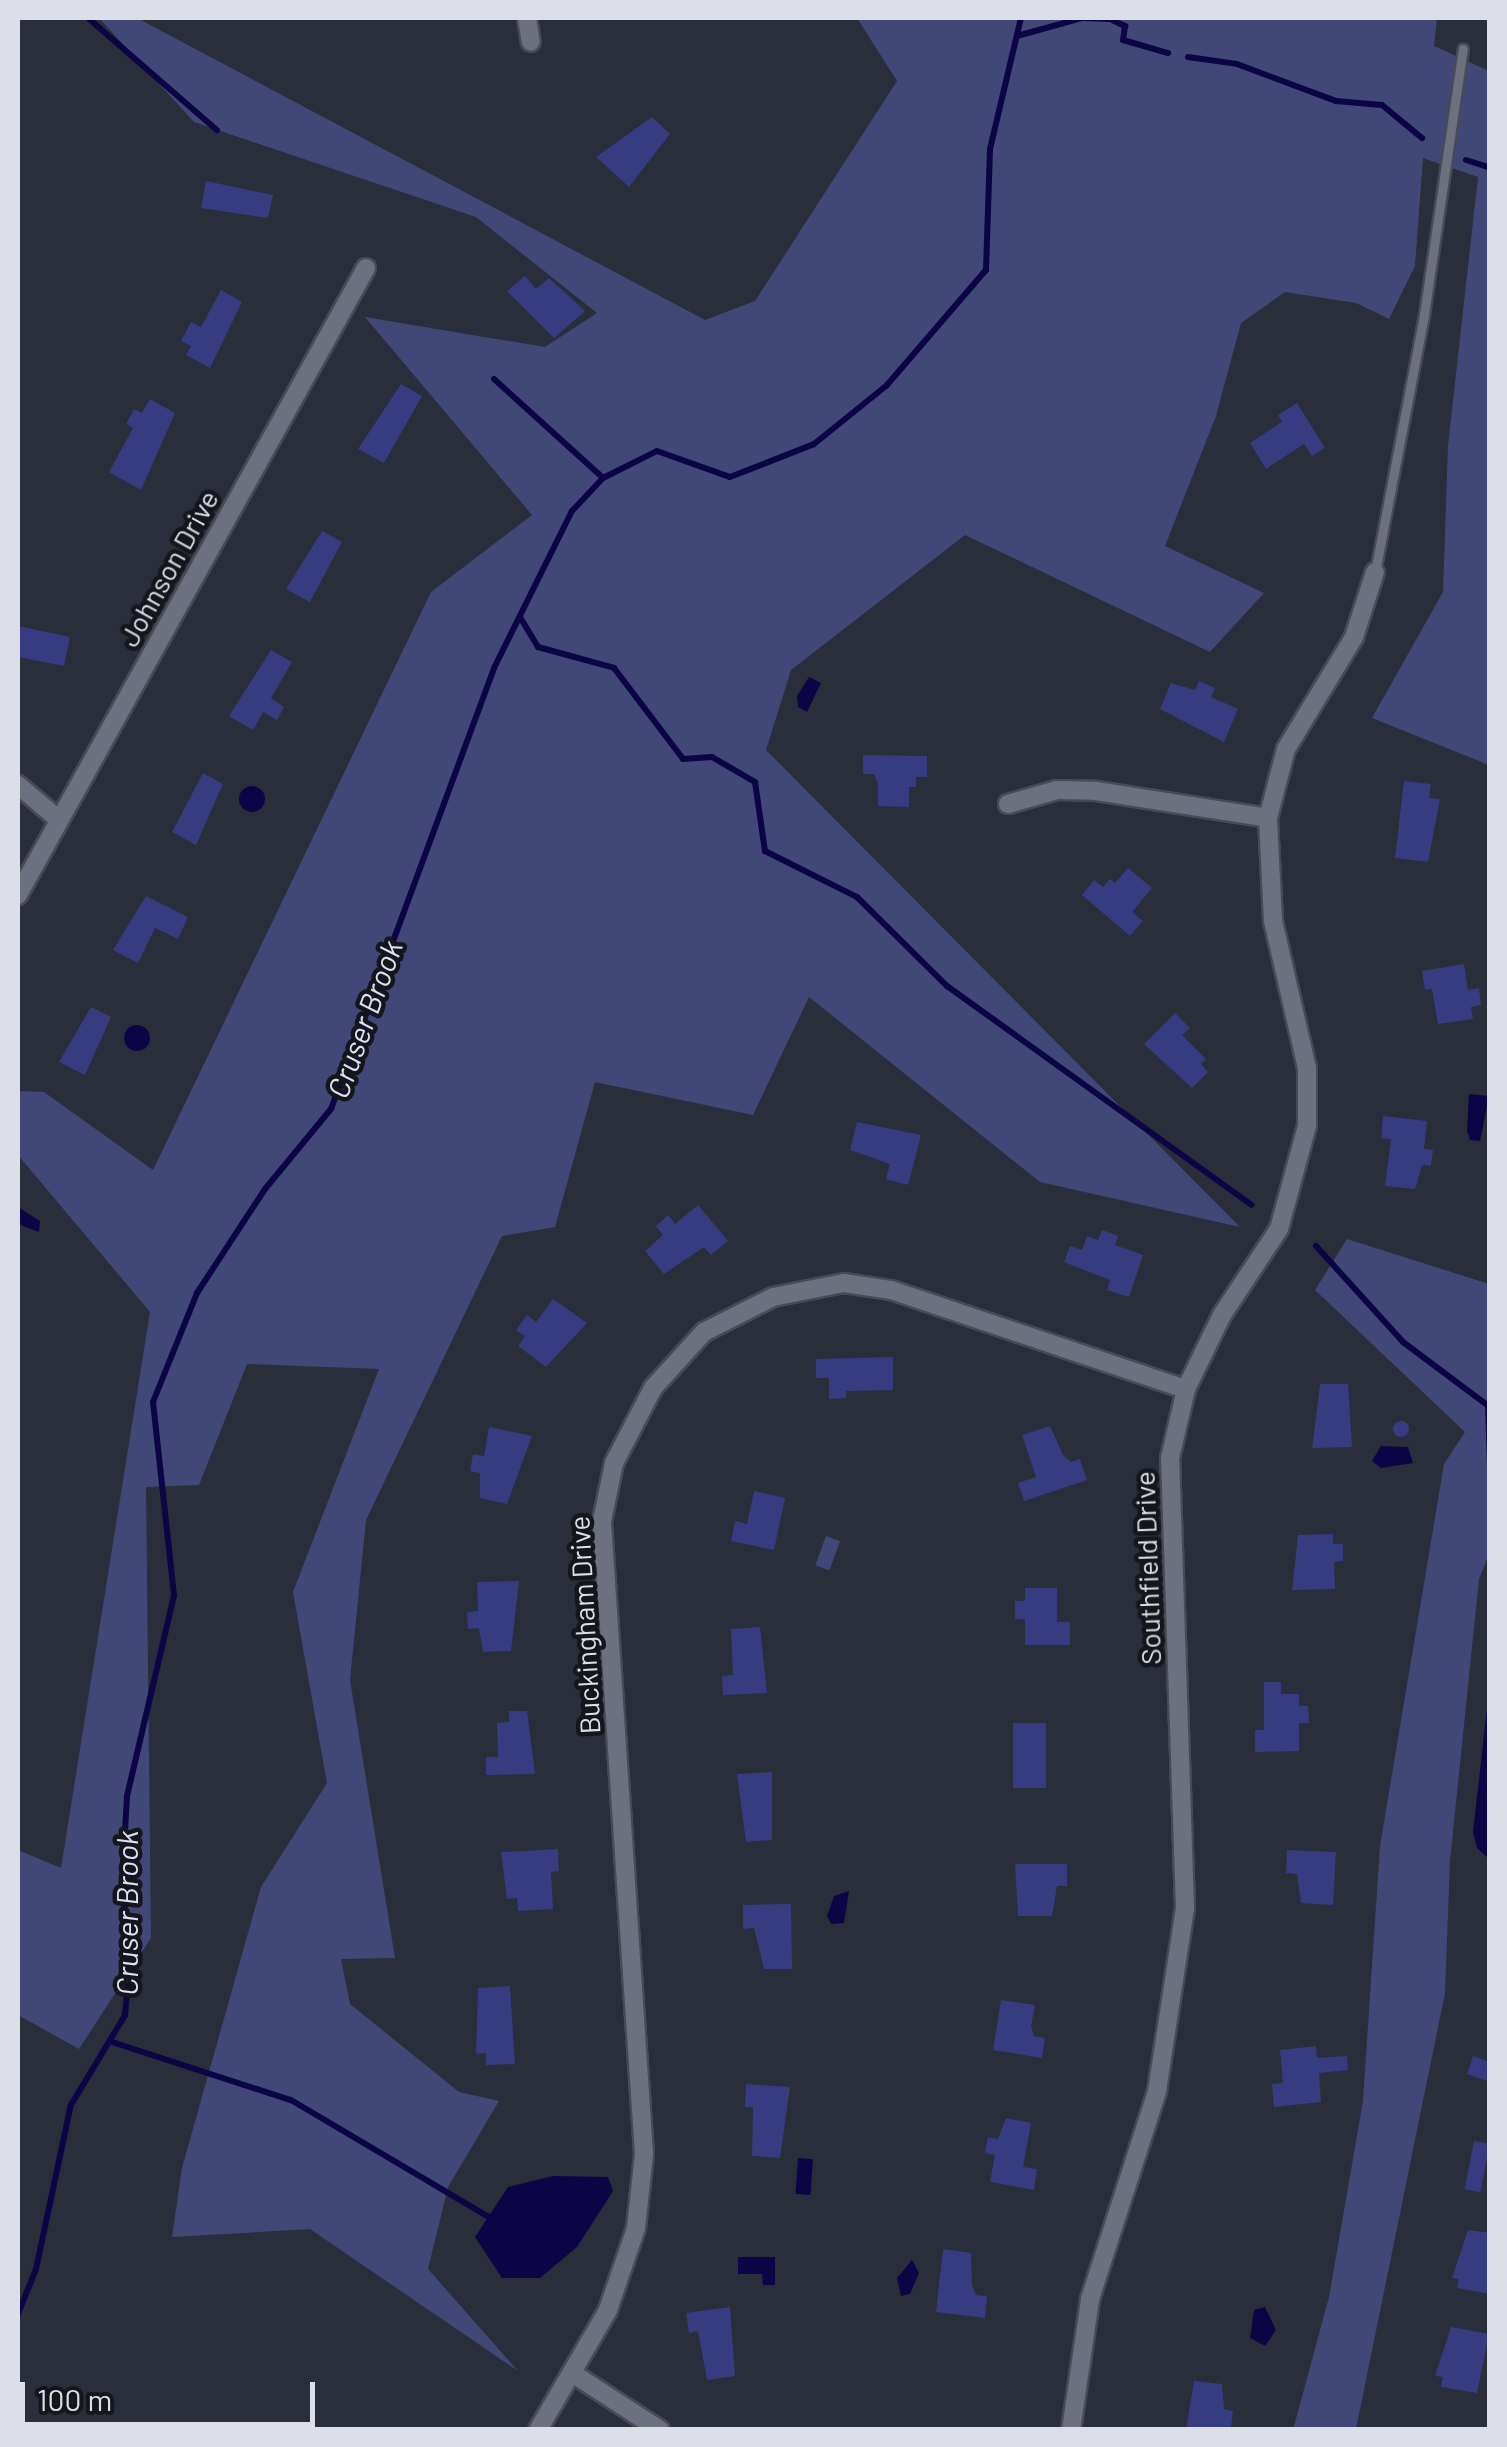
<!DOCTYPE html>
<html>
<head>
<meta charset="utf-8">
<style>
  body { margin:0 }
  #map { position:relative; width:1507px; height:2447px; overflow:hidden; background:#2a2d3a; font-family:Barlow,sans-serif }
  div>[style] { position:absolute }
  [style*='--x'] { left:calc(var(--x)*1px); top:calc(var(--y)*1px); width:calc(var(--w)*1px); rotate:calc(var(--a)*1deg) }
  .green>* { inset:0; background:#414878; transform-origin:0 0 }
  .water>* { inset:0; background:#0d0445; transform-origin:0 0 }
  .round { border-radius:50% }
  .stream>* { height:6px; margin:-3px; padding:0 3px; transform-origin:3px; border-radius:3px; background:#0d0445 }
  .building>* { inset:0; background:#373c80; transform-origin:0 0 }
  .roads { filter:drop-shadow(2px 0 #484a55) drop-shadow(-2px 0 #484a55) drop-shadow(0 2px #484a55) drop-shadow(0 -2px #484a55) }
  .lane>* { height:9px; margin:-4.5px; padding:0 4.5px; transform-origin:4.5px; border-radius:4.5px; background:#6d707f }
  .street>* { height:18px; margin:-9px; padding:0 9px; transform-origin:9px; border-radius:9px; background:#6d707f }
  span { translate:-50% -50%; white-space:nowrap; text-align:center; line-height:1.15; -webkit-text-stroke:9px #15161c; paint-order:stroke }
  .street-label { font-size:28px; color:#dddfe8 }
  .water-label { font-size:30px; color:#dde1f6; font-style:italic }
  .frame { position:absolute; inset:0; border:20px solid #dddfe8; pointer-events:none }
  .scale { position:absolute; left:20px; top:2382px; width:295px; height:45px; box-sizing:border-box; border:5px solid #dddfe8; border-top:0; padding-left:12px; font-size:30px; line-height:35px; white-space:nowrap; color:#dddfe8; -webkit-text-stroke:8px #15161c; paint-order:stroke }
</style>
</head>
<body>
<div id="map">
  <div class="green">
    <div style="clip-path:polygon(99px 18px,137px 18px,705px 320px,755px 301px,897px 81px,857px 18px,1437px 18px,1434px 46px,1489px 71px,1489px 765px,1372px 718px,1443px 592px,1448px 446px,1478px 177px,1423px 158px,1415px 266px,1389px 319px,1356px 303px,1285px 292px,1241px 323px,1216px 416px,1165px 546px,1264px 593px,1210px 652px,965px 535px,791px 670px,766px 750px,1240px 1227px,1040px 1182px,809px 997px,753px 1115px,595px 1082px,555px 1227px,502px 1236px,366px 1520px,350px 1680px,395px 1958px,341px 1959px,350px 2004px,459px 2092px,499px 2101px,448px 2187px,428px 2269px,518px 2371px,310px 2229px,172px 2237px,182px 2168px,261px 1887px,327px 1783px,293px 1592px,379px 1369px,247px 1364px,199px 1485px,146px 1487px,151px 1938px,79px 2049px,18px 2015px,18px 1850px,61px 1868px,150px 1312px,18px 1155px,18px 1091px,44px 1092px,153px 1170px,431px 592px,532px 515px,365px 317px,545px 347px,597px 313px,476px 217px,194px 122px)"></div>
    <div style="clip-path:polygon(1347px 1239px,1489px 1284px,1490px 1552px,1479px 1579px,1450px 1861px,1445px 1993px,1356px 2429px,1293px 2430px,1329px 2297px,1363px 2101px,1380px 1846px,1444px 1464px,1465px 1432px,1315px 1290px)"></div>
    <div style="left:826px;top:1536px;width:15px;height:31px;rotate:20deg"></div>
  </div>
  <div class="water">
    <div style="clip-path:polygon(809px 677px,821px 683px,807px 712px,798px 707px,797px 696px)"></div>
    <div class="round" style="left:239px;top:786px;width:26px;height:26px"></div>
    <div class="round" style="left:124px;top:1025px;width:26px;height:26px"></div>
    <div style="clip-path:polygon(1469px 1094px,1489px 1096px,1480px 1141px,1470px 1140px,1467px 1131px)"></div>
    <div style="clip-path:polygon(18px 1207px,40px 1221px,39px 1232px,18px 1224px)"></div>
    <div style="clip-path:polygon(1381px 1446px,1408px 1447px,1413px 1463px,1381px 1468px,1372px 1461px)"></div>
    <div style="clip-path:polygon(1489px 1691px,1489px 1859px,1477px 1848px,1473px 1832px)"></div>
    <div style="clip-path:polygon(849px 1891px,844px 1923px,831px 1924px,827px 1916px,834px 1896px)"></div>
    <div style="left:798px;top:2158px;width:15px;height:36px;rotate:4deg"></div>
    <div style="clip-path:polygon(553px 2176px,608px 2177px,613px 2191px,577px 2247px,540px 2278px,502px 2278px,475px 2237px,508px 2187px)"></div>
    <div style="clip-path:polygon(738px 2257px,775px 2257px,775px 2285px,763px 2285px,762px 2274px,738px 2274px)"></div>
    <div style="clip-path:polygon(912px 2260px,919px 2273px,910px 2294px,901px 2296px,897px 2278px)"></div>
    <div style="clip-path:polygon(1265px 2307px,1276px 2330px,1265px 2346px,1250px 2338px,1254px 2310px)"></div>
  </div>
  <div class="stream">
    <div style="--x:88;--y:18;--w:171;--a:41"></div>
    <div style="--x:1084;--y:18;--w:26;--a:2"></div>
    <div style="--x:1110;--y:19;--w:17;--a:25"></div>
    <div style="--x:1125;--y:26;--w:14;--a:98"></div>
    <div style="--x:1123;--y:40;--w:47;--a:16.1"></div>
    <div style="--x:1017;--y:36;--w:67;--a:-15.5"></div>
    <div style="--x:1188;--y:57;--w:49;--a:8.1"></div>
    <div style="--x:1237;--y:64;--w:106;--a:20.5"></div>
    <div style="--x:1336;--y:101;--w:46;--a:5"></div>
    <div style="--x:1382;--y:105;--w:52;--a:39.5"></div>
    <div style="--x:1466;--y:160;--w:25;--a:18"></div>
    <div style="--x:494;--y:379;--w:147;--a:42.2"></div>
    <div style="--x:520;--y:617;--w:35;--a:59"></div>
    <div style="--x:538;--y:647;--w:79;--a:15.4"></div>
    <div style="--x:614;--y:668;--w:114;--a:52.8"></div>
    <div style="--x:683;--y:759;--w:29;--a:-4"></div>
    <div style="--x:712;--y:757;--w:50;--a:30.2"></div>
    <div style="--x:755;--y:782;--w:70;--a:81.8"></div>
    <div style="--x:765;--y:851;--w:103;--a:26.6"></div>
    <div style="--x:857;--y:897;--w:127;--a:44.7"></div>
    <div style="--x:947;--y:986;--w:375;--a:35.7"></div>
    <div style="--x:1316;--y:1246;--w:130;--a:47.8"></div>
    <div style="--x:1403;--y:1342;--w:109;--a:36.8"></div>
    <div style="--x:1488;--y:1406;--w:58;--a:88"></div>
    <div style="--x:112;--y:2042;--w:188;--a:18"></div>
    <div style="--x:291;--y:2100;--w:234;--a:30.6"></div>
    <div style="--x:18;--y:2314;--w:48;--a:-68.2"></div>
    <div style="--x:36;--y:2269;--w:168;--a:-78"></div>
    <div style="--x:71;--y:2105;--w:105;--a:-59"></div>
    <div style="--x:125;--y:2015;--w:52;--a:-84.5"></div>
    <div style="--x:130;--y:1963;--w:82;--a:-95.6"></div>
    <div style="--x:122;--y:1881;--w:85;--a:-86.6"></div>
    <div style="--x:127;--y:1796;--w:206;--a:-76.8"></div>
    <div style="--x:174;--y:1595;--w:194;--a:-96.2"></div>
    <div style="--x:153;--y:1402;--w:118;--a:-68"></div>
    <div style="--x:197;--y:1293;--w:124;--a:-56.8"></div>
    <div style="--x:265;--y:1189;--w:104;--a:-50.5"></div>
    <div style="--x:331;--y:1109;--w:470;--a:-69.7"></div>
    <div style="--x:494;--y:668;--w:175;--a:-63.6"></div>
    <div style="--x:572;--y:511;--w:45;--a:-46.8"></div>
    <div style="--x:603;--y:478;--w:60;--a:-26.6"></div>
    <div style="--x:657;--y:451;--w:77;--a:19.6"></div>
    <div style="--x:730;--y:477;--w:90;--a:-21.4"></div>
    <div style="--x:814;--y:444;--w:94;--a:-38.9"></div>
    <div style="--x:887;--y:385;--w:152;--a:-49.3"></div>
    <div style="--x:986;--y:270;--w:121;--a:-88.1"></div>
    <div style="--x:990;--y:149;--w:135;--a:-76.7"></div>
  </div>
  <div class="building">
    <div style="clip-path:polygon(652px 117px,670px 134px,629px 187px,596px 157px)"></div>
    <div style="clip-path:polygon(206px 181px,273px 195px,268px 218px,201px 208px)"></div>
    <div style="clip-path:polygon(525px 276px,536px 289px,549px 278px,585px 311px,554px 338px,507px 291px)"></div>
    <div style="clip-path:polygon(221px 290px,242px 302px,210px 368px,186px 355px,191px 346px,181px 341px,191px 322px,201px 327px)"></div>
    <div style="clip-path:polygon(401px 384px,422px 396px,384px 463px,358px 449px)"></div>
    <div style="clip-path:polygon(150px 399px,175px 413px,141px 490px,109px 472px,133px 428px,126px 424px,134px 409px,142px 413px)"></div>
    <div style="clip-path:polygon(1297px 403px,1325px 448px,1312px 456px,1304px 444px,1266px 469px,1250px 443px,1282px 422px,1278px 415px)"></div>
    <div style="clip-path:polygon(322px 531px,342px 542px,310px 602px,286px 589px)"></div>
    <div style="clip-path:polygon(18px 626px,70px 637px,64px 666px,18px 657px)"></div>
    <div style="clip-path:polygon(271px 650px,292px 662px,271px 698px,284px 707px,277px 720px,263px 712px,253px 730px,229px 716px)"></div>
    <div style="clip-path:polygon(1199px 681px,1215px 688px,1211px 697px,1238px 709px,1224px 742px,1160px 709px,1171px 683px,1195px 690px)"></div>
    <div style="clip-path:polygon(863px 755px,927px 756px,927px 777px,916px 777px,916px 787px,909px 787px,909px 807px,878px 806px,878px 784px,874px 774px,863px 774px)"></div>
    <div style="clip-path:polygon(203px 773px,223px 784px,196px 845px,172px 832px)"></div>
    <div style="clip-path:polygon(1404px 781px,1431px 784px,1429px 798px,1440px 799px,1428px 862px,1395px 858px)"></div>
    <div style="clip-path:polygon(1128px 868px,1152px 888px,1132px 912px,1143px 921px,1130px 936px,1082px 895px,1094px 880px,1103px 887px,1110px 879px,1115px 883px)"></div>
    <div style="clip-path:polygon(146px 896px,188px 917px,178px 939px,155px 928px,138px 963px,113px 950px)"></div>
    <div style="clip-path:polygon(1464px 964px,1468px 990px,1479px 988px,1481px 1005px,1471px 1007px,1473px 1019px,1438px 1024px,1432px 989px,1425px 990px,1422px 971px)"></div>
    <div style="clip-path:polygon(91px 1007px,111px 1017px,85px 1075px,59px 1062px)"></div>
    <div style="clip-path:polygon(1175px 1013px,1190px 1028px,1182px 1035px,1206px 1059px,1201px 1064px,1208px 1072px,1192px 1088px,1144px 1044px)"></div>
    <div style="clip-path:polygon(1383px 1116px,1427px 1121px,1424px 1149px,1433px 1150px,1431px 1166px,1422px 1165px,1415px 1189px,1385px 1186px,1391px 1139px,1381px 1138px)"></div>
    <div style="clip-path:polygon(857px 1122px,921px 1135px,908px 1185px,886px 1179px,890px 1164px,850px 1150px)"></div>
    <div style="clip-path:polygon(698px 1205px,728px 1241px,711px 1255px,704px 1247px,664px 1274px,645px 1251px,663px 1235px,656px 1226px,668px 1215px,675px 1224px)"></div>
    <div style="clip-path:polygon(1102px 1230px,1118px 1236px,1115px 1245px,1143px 1255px,1129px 1297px,1107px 1290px,1110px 1280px,1064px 1262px,1070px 1246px,1082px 1250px,1087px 1236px,1098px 1240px)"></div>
    <div style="clip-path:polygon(553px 1299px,587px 1323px,546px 1367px,518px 1346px,525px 1336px,516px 1330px,527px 1315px,536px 1322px)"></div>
    <div style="clip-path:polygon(893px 1357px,893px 1390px,846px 1391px,846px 1398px,829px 1399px,829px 1378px,816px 1378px,816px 1359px)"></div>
    <div style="clip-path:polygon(1320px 1384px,1348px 1384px,1352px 1447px,1312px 1448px)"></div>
    <div class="round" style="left:1393px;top:1421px;width:16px;height:16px"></div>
    <div style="clip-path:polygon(1050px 1426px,1063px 1455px,1071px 1462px,1080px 1459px,1087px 1480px,1024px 1501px,1018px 1483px,1036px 1477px,1022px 1435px)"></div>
    <div style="clip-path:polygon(489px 1427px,532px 1436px,507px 1504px,480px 1498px,480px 1473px,470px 1471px,473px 1454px,484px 1456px)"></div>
    <div style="clip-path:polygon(754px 1491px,785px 1498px,774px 1550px,731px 1541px,735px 1521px,747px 1524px)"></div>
    <div style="clip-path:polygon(1333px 1534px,1333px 1544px,1343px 1544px,1343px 1561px,1334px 1562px,1335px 1589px,1292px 1590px,1298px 1535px)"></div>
    <div style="clip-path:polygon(519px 1581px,511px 1651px,483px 1652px,479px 1628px,468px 1629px,467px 1612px,478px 1611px,477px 1582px)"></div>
    <div style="clip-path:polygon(1025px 1588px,1057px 1588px,1057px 1622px,1070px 1622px,1070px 1645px,1025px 1645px,1025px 1619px,1015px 1619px,1015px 1601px,1025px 1601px)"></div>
    <div style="clip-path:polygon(760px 1627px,767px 1693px,723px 1695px,722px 1676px,733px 1675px,731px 1629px)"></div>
    <div style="clip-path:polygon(1264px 1682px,1281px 1682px,1281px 1694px,1299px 1694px,1299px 1706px,1308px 1706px,1309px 1723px,1299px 1723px,1299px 1751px,1255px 1752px,1255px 1730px,1264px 1730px)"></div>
    <div style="clip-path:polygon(509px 1711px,527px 1711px,535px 1774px,486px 1775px,486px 1757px,498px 1757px,497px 1723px,509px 1722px)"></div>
    <div style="left:1013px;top:1723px;width:33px;height:65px"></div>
    <div style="clip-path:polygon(772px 1772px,772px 1840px,746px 1842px,737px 1774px)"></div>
    <div style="clip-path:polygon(558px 1849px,559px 1871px,551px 1872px,553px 1909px,518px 1911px,517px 1898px,507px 1899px,501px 1852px)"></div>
    <div style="clip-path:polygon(1287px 1850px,1336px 1852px,1333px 1905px,1301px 1903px,1297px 1874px,1286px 1873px)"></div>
    <div style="clip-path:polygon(1015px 1864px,1067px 1864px,1067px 1886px,1057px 1886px,1052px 1916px,1018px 1916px)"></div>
    <div style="clip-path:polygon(791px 1904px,792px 1969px,764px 1969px,754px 1928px,743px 1929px,743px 1905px)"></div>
    <div style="clip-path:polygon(510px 1986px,515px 2064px,486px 2065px,486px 2053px,476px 2054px,478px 1988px)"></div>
    <div style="clip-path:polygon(1001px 2000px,1035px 2005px,1031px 2026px,1034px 2036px,1045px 2038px,1042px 2058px,993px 2050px)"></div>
    <div style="clip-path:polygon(1316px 2046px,1317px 2058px,1347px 2056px,1348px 2070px,1319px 2073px,1321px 2102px,1274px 2107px,1272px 2084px,1283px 2083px,1280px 2050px)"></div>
    <div style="clip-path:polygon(1473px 2056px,1490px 2062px,1490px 2082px,1467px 2074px)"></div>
    <div style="clip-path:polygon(746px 2084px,790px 2087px,780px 2158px,752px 2156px,753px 2107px,745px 2107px)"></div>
    <div style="clip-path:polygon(1006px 2118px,1031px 2123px,1023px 2167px,1037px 2169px,1034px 2190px,990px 2182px,995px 2155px,985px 2153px,988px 2137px,998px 2139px)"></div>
    <div style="left:1474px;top:2141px;width:16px;height:49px;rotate:11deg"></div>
    <div style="clip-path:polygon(1468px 2230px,1490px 2233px,1490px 2294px,1457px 2288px,1459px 2279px,1452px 2278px)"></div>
    <div style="clip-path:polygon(943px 2249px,971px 2253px,972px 2285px,976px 2295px,987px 2296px,985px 2318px,936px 2312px)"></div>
    <div style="clip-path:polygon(730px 2307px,735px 2376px,707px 2380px,698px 2331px,689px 2333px,686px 2313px)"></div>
    <div style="clip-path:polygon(1451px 2327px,1489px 2334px,1477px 2393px,1441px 2387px,1443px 2377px,1435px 2376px)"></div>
    <div style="clip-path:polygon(1194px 2381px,1222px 2384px,1224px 2409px,1233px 2411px,1231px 2428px,1186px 2430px)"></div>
  </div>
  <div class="roads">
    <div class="lane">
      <div style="--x:1375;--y:572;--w:262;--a:-79.2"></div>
      <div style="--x:1424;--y:315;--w:269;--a:-81.7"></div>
    </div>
    <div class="street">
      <div style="--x:527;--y:18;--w:24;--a:81"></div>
      <div style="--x:18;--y:785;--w:52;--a:40.4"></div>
      <div style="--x:1008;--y:804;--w:51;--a:-15.9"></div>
      <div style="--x:1057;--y:790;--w:39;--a:1"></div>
      <div style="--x:1096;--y:791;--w:174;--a:8.9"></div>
      <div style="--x:18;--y:895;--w:717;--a:-60.97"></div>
      <div style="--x:575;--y:2375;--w:101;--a:32.9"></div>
      <div style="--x:538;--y:2430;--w:139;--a:-59.7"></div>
      <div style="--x:608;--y:2310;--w:87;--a:-71.1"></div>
      <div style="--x:636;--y:2228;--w:74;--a:-83.8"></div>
      <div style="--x:644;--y:2154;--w:634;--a:-93.8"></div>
      <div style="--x:602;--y:1521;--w:59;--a:-78.3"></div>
      <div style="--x:614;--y:1463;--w:85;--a:-62.5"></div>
      <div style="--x:653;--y:1388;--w:76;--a:-47.7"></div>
      <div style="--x:704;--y:1332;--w:77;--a:-26.9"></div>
      <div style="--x:773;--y:1297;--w:72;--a:-11.2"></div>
      <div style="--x:844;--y:1283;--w:48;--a:8.5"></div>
      <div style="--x:891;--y:1290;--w:311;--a:18.6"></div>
      <div style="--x:1071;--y:2430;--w:132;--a:-81.7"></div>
      <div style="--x:1090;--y:2299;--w:219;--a:-72.1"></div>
      <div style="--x:1157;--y:2091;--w:185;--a:-81.3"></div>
      <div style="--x:1185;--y:1908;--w:450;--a:-91.9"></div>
      <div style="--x:1170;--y:1458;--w:71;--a:-76.9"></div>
      <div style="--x:1186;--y:1389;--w:82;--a:-64.1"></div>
      <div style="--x:1222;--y:1315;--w:103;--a:-56.5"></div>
      <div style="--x:1279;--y:1229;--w:107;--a:-74.8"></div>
      <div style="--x:1307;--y:1126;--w:58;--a:-90"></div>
      <div style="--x:1307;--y:1068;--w:151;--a:-103"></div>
      <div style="--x:1273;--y:921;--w:103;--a:-92.8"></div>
      <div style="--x:1268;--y:818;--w:71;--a:-75.4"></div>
      <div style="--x:1286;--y:749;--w:131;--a:-58.7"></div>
      <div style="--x:1354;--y:637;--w:68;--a:-72.1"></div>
    </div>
  </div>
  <div class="street-label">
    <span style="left:168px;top:568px;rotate:-61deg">Johnson Drive</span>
    <span style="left:1147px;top:1568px;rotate:-92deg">Southfield Drive</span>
    <span style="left:584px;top:1625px;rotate:-93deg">Buckingham Drive</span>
  </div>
  <div class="water-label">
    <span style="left:364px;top:1019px;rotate:-70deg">Cruser Brook</span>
    <span style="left:126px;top:1913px;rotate:-90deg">Cruser Brook</span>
  </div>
  <div class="frame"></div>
  <div class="scale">100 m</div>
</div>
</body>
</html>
